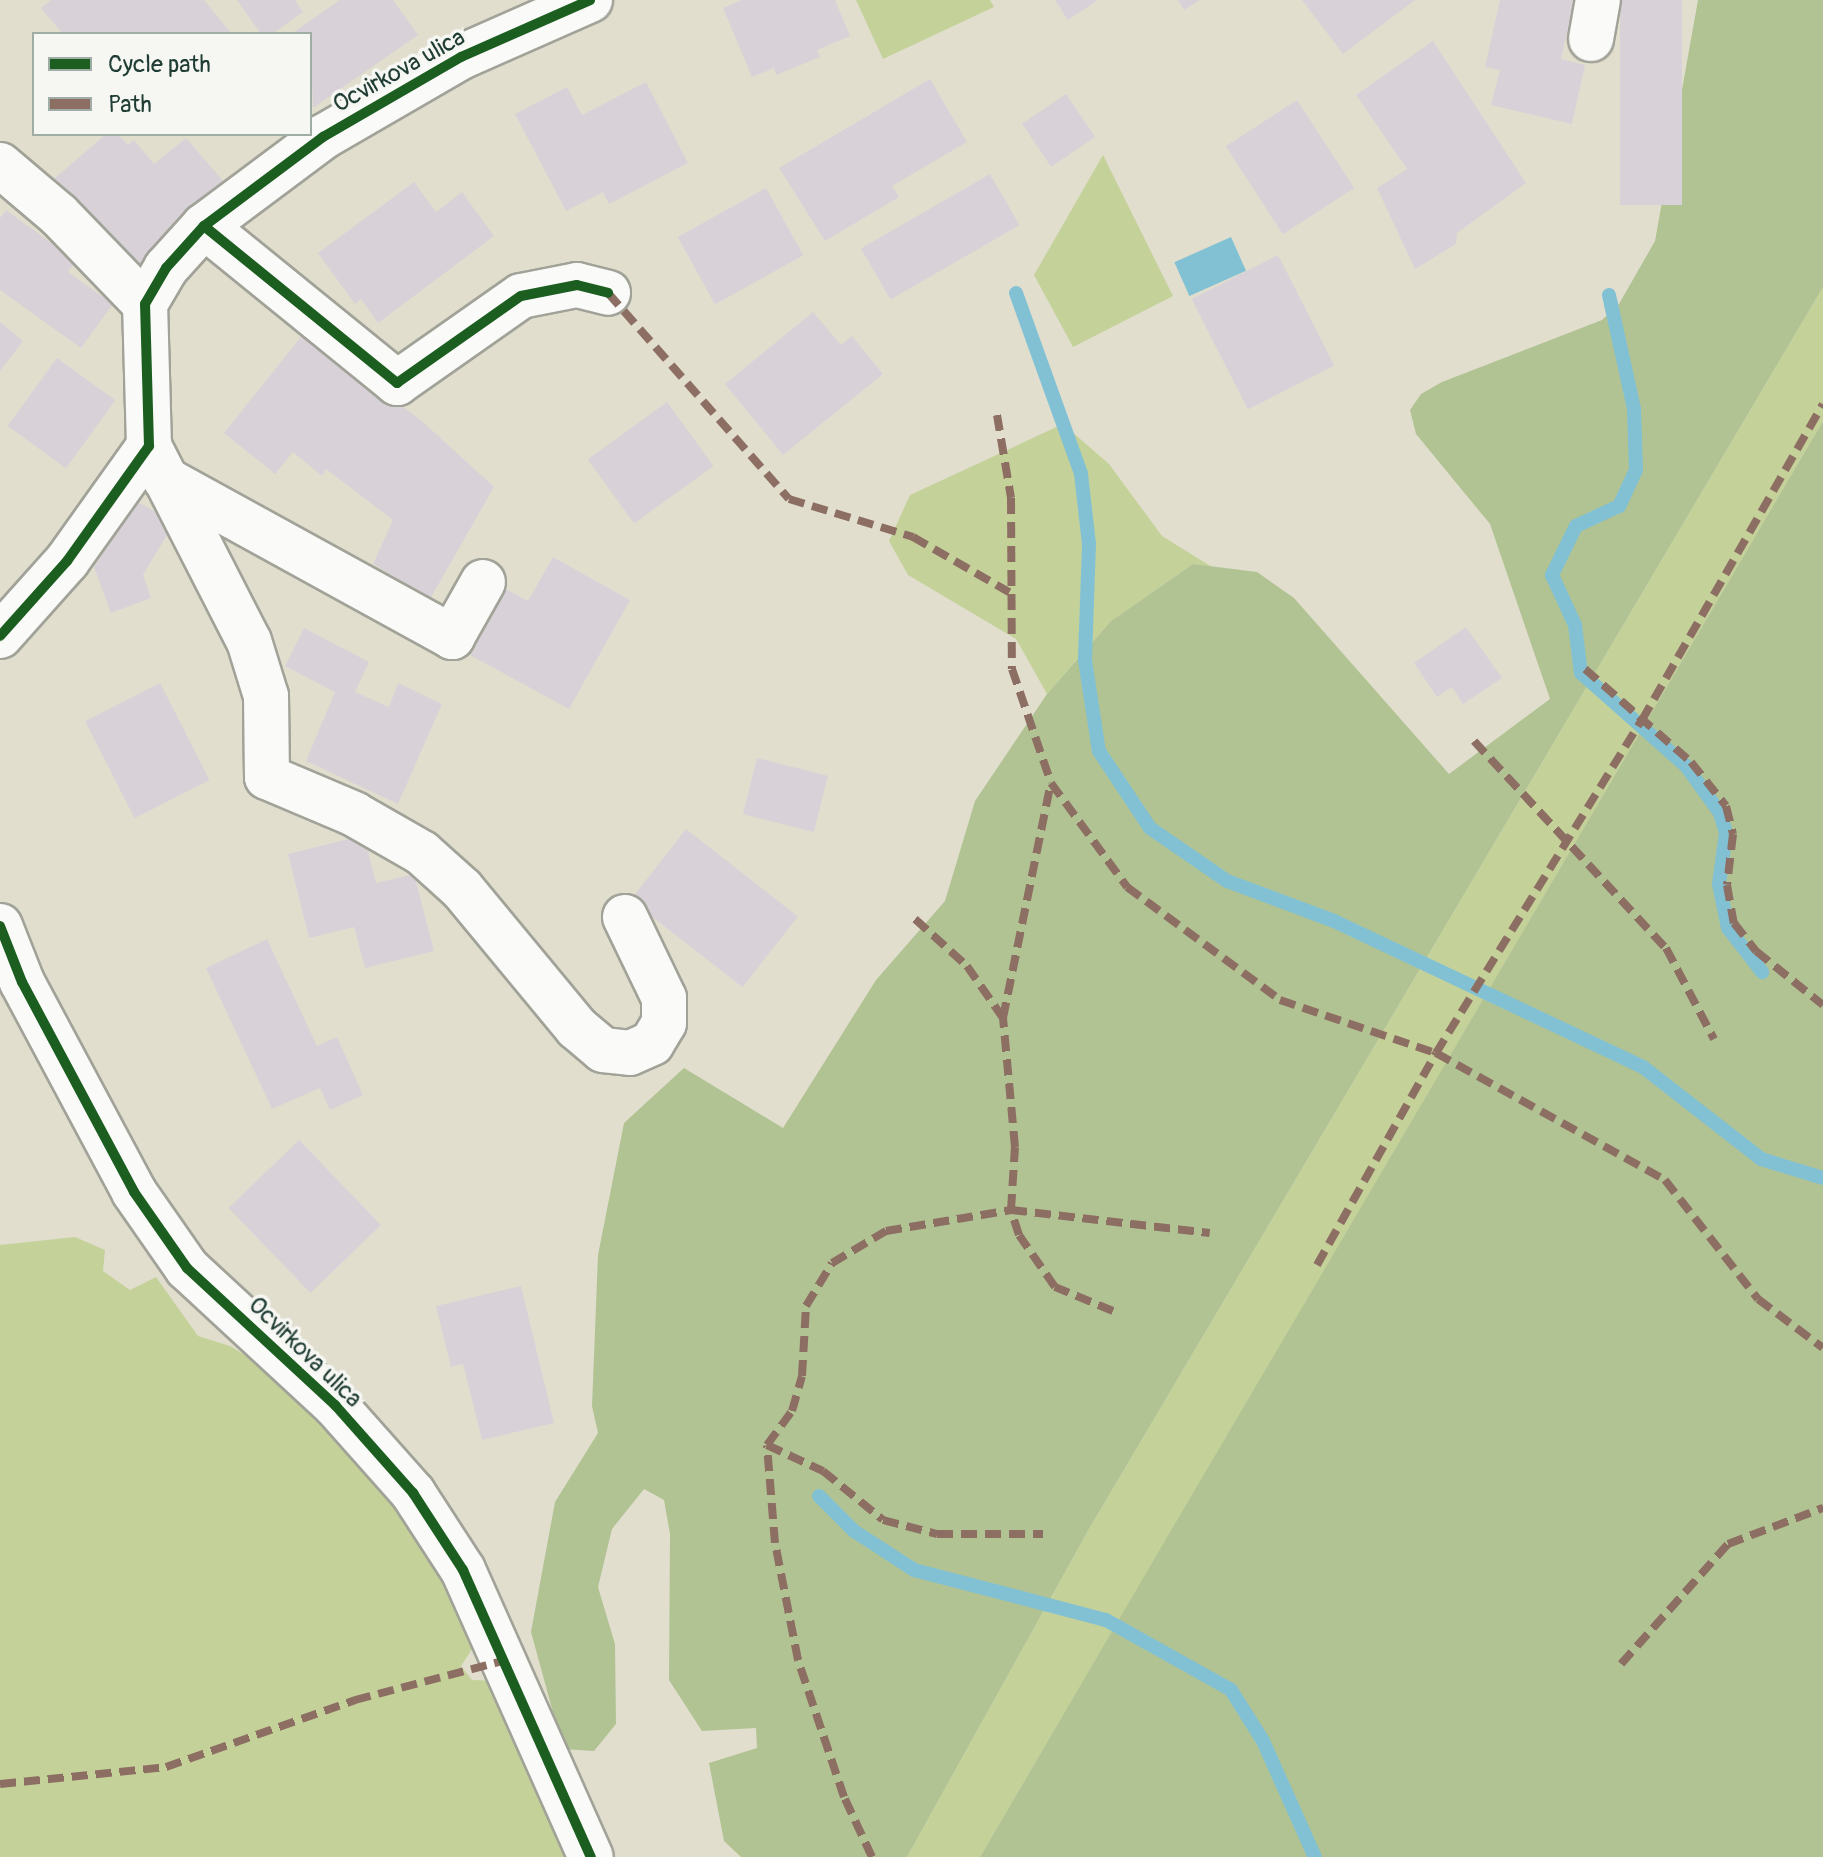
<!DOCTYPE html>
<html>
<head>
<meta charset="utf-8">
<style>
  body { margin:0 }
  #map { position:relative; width:1823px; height:1857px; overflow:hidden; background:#e1dece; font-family:Pangolin,sans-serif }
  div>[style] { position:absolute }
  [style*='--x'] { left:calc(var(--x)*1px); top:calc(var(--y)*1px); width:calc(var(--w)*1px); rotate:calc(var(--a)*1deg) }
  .green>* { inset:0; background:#c4d29a }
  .forest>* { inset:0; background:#b1c393 }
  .water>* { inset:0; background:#82c1d4; transform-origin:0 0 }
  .stream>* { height:14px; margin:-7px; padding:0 7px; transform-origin:7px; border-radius:7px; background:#82c1d4 }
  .building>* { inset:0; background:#d8d2d8; transform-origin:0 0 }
  .roads { filter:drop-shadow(2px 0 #a1a298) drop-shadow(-2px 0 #a1a298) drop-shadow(0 2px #a1a298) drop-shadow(0 -2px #a1a298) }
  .minor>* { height:44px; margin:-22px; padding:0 22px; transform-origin:22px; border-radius:22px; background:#fafaf8 }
  .quiet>* { height:8px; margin-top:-4px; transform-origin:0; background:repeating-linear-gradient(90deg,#8d6e63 0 16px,transparent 0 24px) }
  .cycleway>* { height:10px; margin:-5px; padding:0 5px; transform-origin:5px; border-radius:5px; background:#1b5e20 }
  span { translate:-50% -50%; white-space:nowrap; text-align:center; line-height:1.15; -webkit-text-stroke:7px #f6f6f2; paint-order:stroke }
  .street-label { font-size:24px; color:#1f3d34 }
  .legend { position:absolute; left:32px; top:32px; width:280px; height:104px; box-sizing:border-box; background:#f6f6f2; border:2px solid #a0aca6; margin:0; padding:10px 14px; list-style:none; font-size:24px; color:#1f3d34 }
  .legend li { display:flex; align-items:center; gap:16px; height:40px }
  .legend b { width:40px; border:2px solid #a0aca6 }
</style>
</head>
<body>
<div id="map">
  <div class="green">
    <div style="clip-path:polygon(856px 0,990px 0,994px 7px,883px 59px)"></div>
    <div style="clip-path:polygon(1103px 155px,1173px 296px,1073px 347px,1034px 275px)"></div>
    <div style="clip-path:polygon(1823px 287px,1823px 421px,980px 1857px,907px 1857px,1089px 1529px)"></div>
    <div style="clip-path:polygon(1063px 424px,1109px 464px,1162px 536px,1212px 567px,1193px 564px,1111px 621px,1047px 694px,1016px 639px,908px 575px,889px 541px,910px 495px)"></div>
    <div style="clip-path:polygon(75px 1237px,105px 1250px,103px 1271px,130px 1290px,156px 1277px,198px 1336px,230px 1346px,291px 1383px,420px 1533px,478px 1640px,461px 1666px,472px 1680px,499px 1681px,578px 1857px,0 1857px,0 1245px)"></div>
  </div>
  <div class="forest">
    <div style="clip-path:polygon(1698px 0,1823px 0,1823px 287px,1089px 1529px,907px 1857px,741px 1857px,724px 1841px,709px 1763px,757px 1748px,756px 1728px,702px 1731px,669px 1680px,670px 1534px,664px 1500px,644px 1489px,612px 1529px,598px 1587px,615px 1644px,616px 1724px,594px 1751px,563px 1749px,531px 1632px,555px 1502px,598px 1433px,592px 1406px,598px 1255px,624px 1123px,684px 1068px,783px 1128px,876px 980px,945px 901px,975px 801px,1047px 694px,1111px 621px,1193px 564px,1257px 572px,1294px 598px,1449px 774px,1550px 699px,1490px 524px,1416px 434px,1410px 410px,1421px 394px,1442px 382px,1602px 320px,1619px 304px,1655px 241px)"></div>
    <div style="clip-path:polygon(1823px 421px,1823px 1857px,980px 1857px,1166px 1539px)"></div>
  </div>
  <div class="water">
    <div style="left:1231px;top:237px;width:37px;height:62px;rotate:66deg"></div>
  </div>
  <div class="stream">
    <div style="--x:1016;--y:293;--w:192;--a:70.2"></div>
    <div style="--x:1081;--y:474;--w:70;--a:83.5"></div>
    <div style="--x:1089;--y:544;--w:116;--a:92"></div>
    <div style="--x:1085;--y:660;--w:92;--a:81.3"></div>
    <div style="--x:1099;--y:751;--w:92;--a:56.5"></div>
    <div style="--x:1150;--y:828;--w:93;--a:34.5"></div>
    <div style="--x:1227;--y:881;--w:114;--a:20.5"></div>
    <div style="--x:1334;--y:921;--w:342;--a:25.3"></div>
    <div style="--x:1643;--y:1067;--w:150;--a:37.9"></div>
    <div style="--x:1761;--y:1159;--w:65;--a:17"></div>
    <div style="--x:1609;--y:295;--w:117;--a:77.6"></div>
    <div style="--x:1634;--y:409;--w:61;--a:88.1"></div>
    <div style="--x:1636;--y:470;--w:40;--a:115"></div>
    <div style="--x:1619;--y:506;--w:47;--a:155.1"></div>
    <div style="--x:1576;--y:526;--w:55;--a:116.1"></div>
    <div style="--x:1552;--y:575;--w:55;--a:65.3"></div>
    <div style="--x:1575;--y:625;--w:48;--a:82.9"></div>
    <div style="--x:1581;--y:673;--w:140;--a:41.5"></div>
    <div style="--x:1686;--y:766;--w:58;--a:54.1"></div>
    <div style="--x:1720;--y:813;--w:21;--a:73"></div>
    <div style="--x:1726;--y:833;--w:51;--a:97.8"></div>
    <div style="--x:1719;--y:884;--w:45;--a:78.4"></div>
    <div style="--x:1728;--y:928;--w:56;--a:52.3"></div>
    <div style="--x:819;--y:1496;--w:49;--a:45"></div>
    <div style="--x:854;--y:1531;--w:72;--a:33"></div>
    <div style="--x:914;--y:1570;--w:198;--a:14.6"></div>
    <div style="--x:1106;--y:1620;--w:143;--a:29.2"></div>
    <div style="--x:1231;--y:1690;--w:60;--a:57.9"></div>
    <div style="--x:1263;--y:1741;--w:127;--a:65.9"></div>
  </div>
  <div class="building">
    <div style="clip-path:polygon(51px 0,204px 0,232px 34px,63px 34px,41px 8px)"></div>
    <div style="clip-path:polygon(237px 0,295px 0,303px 12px,272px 34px,261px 34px)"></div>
    <div style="clip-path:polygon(340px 0,393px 0,418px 35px,313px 108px,310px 34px,291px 34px)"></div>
    <div style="clip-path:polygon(742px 0,835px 0,850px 36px,817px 50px,820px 57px,776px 75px,774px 68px,752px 77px,723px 8px)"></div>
    <div style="clip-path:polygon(1055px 0,1098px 0,1068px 20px)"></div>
    <div style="clip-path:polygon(1178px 0,1200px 0,1184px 10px)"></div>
    <div style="clip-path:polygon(1302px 0,1415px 0,1343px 54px)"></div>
    <div style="clip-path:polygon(1500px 0,1574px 0,1561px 59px,1585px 65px,1572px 124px,1491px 105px,1500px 70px,1485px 67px)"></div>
    <div style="left:1620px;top:0;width:62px;height:205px"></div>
    <div style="clip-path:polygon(1433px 41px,1526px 183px,1457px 233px,1456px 244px,1415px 269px,1377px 188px,1407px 169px,1356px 95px)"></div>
    <div style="clip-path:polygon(930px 79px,967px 142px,892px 186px,899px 197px,825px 241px,779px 168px)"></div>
    <div style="clip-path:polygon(646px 82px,688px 163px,609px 204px,603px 192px,566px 211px,515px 114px,567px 87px,582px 115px)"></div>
    <div style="left:1066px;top:94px;width:52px;height:53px;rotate:56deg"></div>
    <div style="left:1297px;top:100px;width:105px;height:85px;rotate:57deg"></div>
    <div style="clip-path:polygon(106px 134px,118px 134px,128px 145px,134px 140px,154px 164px,186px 138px,230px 189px,126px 279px,46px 186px)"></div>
    <div style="left:990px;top:174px;width:59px;height:149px;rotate:60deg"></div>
    <div style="clip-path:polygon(414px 182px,436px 212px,462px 192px,494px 236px,378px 323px,361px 299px,355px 304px,318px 253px)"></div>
    <div style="left:766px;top:188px;width:77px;height:101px;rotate:61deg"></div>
    <div style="clip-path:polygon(6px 210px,76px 261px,68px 272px,113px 304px,81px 348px,0 290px,0 218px)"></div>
    <div style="left:1278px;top:255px;width:124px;height:97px;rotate:63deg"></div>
    <div style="clip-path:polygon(813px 312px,841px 345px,852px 336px,883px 374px,783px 455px,725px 384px)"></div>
    <div style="clip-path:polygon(0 322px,23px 341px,0 371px)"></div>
    <div style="clip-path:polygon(305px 332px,423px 422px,494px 487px,430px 599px,373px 564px,393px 520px,326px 469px,322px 476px,293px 452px,275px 474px,224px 433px)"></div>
    <div style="left:57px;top:358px;width:72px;height:84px;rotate:36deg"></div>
    <div style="left:667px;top:402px;width:79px;height:98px;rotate:54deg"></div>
    <div style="clip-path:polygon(133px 499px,164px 517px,170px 530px,143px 575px,151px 598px,111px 613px,94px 567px)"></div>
    <div style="clip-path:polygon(553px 557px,630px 600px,569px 709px,468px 654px,504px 588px,528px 601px)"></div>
    <div style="clip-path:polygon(1466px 627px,1502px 678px,1463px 704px,1452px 687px,1437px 697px,1414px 663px)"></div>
    <div style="clip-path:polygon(304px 628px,369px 662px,355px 692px,389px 707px,398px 683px,442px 704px,398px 804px,306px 761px,335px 692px,285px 666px)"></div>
    <div style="left:160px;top:683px;width:109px;height:84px;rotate:63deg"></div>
    <div style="left:757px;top:758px;width:73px;height:58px;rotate:14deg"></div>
    <div style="left:686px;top:829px;width:142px;height:90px;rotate:38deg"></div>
    <div style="clip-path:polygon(364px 835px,376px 883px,414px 874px,434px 951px,365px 968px,354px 927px,309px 938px,288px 854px)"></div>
    <div style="clip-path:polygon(267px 939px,317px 1046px,337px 1037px,363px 1095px,330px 1110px,320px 1088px,272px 1109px,206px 968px)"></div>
    <div style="left:299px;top:1140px;width:118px;height:98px;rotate:46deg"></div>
    <div style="clip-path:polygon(521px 1286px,554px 1423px,482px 1440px,463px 1364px,451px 1367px,436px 1306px)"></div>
  </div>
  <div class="roads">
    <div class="minor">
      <div style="--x:1591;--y:39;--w:40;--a:-80"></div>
      <div style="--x:0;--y:165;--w:77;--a:40.3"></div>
      <div style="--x:59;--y:215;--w:124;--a:46"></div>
      <div style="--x:204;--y:226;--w:249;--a:39.1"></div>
      <div style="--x:397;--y:383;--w:151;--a:-35.1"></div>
      <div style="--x:521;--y:296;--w:57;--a:-11.1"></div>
      <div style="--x:577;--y:285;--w:32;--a:14"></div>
      <div style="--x:149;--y:446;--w:219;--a:62.9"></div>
      <div style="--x:249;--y:641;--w:58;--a:72.8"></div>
      <div style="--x:266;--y:696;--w:81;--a:89.3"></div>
      <div style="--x:267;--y:777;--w:95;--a:23"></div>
      <div style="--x:354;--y:814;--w:78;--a:29.8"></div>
      <div style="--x:422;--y:853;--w:54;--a:42"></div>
      <div style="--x:462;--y:889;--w:180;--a:50.4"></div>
      <div style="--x:577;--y:1028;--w:34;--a:40"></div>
      <div style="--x:603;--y:1050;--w:27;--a:6"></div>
      <div style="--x:630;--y:1053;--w:24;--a:-24"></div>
      <div style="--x:652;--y:1043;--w:23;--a:-59"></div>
      <div style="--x:664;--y:1023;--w:25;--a:-90"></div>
      <div style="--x:664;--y:998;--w:90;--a:-115.7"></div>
      <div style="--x:165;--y:479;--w:328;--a:28.8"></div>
      <div style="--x:452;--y:637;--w:63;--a:-60.6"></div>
      <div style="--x:0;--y:636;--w:101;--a:-48.2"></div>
      <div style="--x:67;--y:561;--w:141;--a:-54.5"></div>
      <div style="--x:149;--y:446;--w:142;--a:-91.6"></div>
      <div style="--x:145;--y:304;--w:42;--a:-59.7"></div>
      <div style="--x:166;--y:268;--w:57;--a:-47.9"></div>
      <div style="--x:204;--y:226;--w:149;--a:-36.8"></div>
      <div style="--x:323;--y:137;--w:160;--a:-30.1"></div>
      <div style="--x:461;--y:57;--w:141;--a:-23.8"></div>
      <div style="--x:0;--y:926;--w:60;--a:68.6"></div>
      <div style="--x:22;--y:982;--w:238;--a:61.9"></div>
      <div style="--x:134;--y:1192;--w:93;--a:55.1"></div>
      <div style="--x:187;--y:1268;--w:202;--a:42.8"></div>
      <div style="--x:335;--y:1405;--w:118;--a:48.4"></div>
      <div style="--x:413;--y:1493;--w:92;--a:57"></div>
      <div style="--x:463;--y:1570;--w:314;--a:66"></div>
    </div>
  </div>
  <div class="quiet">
    <div style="--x:608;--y:293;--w:274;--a:48.7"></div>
    <div style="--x:789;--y:499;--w:130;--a:17"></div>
    <div style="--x:913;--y:537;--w:111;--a:29.8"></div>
    <div style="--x:997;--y:415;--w:84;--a:80.4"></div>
    <div style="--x:1011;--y:498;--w:171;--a:89.7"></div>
    <div style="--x:1012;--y:669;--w:120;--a:71.1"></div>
    <div style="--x:1051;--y:783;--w:129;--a:53.8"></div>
    <div style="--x:1127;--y:887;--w:190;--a:36.4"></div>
    <div style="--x:1280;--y:1000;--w:165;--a:18.8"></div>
    <div style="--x:1436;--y:1053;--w:262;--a:29"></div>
    <div style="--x:1665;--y:1180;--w:151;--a:52"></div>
    <div style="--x:1758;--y:1299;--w:81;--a:37"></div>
    <div style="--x:1585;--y:669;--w:141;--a:41.3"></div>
    <div style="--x:1691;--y:762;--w:56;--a:51.5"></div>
    <div style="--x:1726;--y:806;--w:29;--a:76"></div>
    <div style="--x:1733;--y:834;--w:51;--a:96.7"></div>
    <div style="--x:1727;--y:885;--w:39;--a:80"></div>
    <div style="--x:1734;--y:923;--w:36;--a:52"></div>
    <div style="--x:1756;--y:951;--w:86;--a:38.9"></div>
    <div style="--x:1474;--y:741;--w:282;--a:47.2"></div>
    <div style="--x:1666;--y:948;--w:103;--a:62.2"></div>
    <div style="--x:915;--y:919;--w:70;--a:42.1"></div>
    <div style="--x:967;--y:966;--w:63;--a:55.3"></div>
    <div style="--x:1317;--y:1265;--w:243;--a:-60.7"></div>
    <div style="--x:1436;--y:1053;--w:392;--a:-58.3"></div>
    <div style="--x:1642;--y:720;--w:364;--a:-60.2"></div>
    <div style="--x:1113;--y:1311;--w:63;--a:-157.5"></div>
    <div style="--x:1055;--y:1287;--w:63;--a:-124.7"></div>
    <div style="--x:1019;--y:1235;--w:26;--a:-108"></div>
    <div style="--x:1011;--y:1210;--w:200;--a:6.6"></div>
    <div style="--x:767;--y:1445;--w:62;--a:24.9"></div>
    <div style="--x:823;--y:1471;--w:77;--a:39.2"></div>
    <div style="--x:883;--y:1520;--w:56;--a:14.5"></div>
    <div style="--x:937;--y:1534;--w:106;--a:0"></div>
    <div style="--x:1621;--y:1664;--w:161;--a:-48.3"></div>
    <div style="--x:1728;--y:1544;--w:102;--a:-20.8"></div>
    <div style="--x:0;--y:1784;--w:167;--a:-5.8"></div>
    <div style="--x:166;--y:1767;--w:201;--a:-19.5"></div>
    <div style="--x:355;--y:1700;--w:156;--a:-14.8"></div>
    <div style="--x:872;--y:1857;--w:66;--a:-115"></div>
    <div style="--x:844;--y:1797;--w:145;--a:-108.6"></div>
    <div style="--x:798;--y:1660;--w:119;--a:-101.1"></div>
    <div style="--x:775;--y:1543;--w:98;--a:-94.7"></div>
    <div style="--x:767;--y:1445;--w:42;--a:-53.7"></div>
    <div style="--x:792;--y:1411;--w:36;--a:-74"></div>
    <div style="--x:802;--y:1376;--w:70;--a:-86.7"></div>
    <div style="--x:806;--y:1306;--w:50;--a:-58.8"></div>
    <div style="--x:832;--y:1263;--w:63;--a:-30.7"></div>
    <div style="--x:886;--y:1231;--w:127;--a:-9.5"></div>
    <div style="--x:1011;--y:1210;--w:63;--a:-86.4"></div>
    <div style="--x:1015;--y:1147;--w:130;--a:-95.3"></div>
    <div style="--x:1003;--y:1018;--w:240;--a:-78.5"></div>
  </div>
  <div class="cycleway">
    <div style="--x:204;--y:226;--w:249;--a:39.1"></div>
    <div style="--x:397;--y:383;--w:151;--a:-35.1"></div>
    <div style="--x:521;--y:296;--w:57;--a:-11.1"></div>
    <div style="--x:577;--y:285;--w:32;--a:14"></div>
    <div style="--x:0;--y:636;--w:101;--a:-48.2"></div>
    <div style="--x:67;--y:561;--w:141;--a:-54.5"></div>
    <div style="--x:149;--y:446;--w:142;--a:-91.6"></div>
    <div style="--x:145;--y:304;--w:42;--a:-59.7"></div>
    <div style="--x:166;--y:268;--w:57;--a:-47.9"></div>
    <div style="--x:204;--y:226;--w:149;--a:-36.8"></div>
    <div style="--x:323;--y:137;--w:160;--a:-30.1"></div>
    <div style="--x:461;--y:57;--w:141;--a:-23.8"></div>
    <div style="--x:0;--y:926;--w:60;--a:68.6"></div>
    <div style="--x:22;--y:982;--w:238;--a:61.9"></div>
    <div style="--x:134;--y:1192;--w:93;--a:55.1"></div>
    <div style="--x:187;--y:1268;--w:202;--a:42.8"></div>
    <div style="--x:335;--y:1405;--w:118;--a:48.4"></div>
    <div style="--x:413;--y:1493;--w:92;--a:57"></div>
    <div style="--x:463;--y:1570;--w:314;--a:66"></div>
  </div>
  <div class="street-label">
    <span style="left:399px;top:71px;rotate:-29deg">Ocvirkova ulica</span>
    <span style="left:305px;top:1352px;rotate:44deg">Ocvirkova ulica</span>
  </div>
  <ul class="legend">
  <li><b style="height:10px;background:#1b5e20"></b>Cycle path</li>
  <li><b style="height:10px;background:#8d6e63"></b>Path</li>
  </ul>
</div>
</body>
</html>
